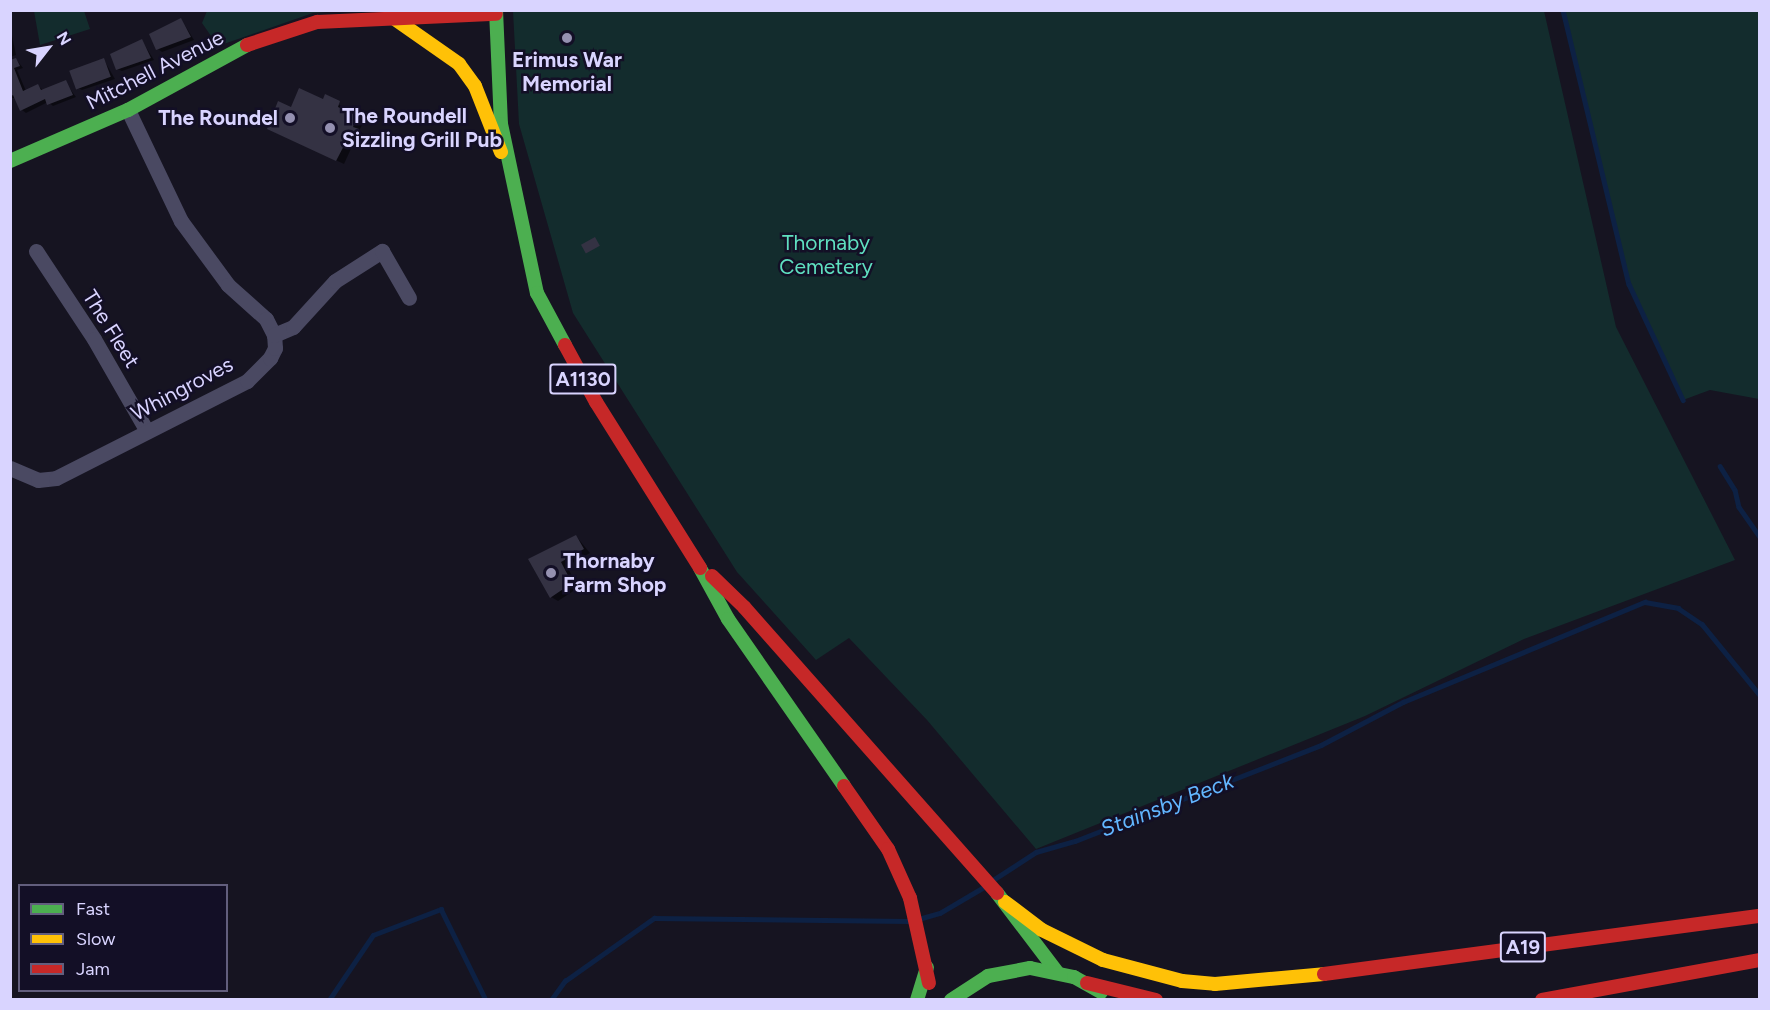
<!DOCTYPE html>
<html>
<head>
<meta charset="utf-8">
<style>
  body { margin:0 }
  #map { position:relative; width:1770px; height:1010px; overflow:hidden; background:#161421; font-family:Figtree,sans-serif }
  div>[style] { position:absolute }
  [style*='--x'] { left:calc(var(--x)*1px); top:calc(var(--y)*1px); width:calc(var(--w)*1px); rotate:calc(var(--a)*1deg) }
  .green>* { inset:0; background:#132c2d }
  .shadow>* { inset:0; background:#0007 }
  .stream>* { height:4.5px; margin:-2.25px; padding:0 2.25px; transform-origin:2.25px; border-radius:2.25px; background:#0d2144 }
  .building>* { inset:0; background:#343243; transform-origin:0 0 }
  .street>* { height:15px; margin:-7.5px; padding:0 7.5px; transform-origin:7.5px; border-radius:7.5px; background:#4a4962 }
  .fast>* { height:14px; margin:-7px; padding:0 7px; transform-origin:7px; border-radius:7px; background:#4caf50 }
  .slow>* { height:14px; margin:-7px; padding:0 7px; transform-origin:7px; border-radius:7px; background:#ffc107 }
  .jam>* { height:14px; margin:-7px; padding:0 7px; transform-origin:7px; border-radius:7px; background:#c62828 }
  .dots>* { width:16px; height:16px; translate:-50% -50%; box-sizing:border-box; border:3px solid #130f26; border-radius:50% }
  span { translate:-50% -50%; white-space:nowrap; text-align:center; line-height:1.15; -webkit-text-stroke:5px #130f26; paint-order:stroke }
  .shield-label span { padding:2px 4px; background:#130f26; border:2px solid; border-radius:4px; -webkit-text-stroke-width:0 }
  .shield-label { font-size:20px; color:#d9d4ff; font-weight:700 }
  .poi-label { font-size:21px; color:#d9d4ff; font-weight:700 }
  .left { translate:0 -50%; text-align:left }
  .right { translate:-100% -50%; text-align:right }
  .street-label { font-size:21px; color:#d9d4ff }
  .park-label { font-size:21px; color:#5fe0c0 }
  .water-label { font-size:22px; color:#62b6ff; font-style:italic }
  .frame { position:absolute; inset:0; border:12px solid #d9d4ff; pointer-events:none }
  .legend { position:absolute; left:18px; top:884px; width:210px; height:108px; box-sizing:border-box; background:#130f26; border:2px solid #625e7d; margin:0; padding:8px 10px; list-style:none; font-size:18px; color:#d9d4ff }
  .legend li { display:flex; align-items:center; gap:12px; height:30px }
  .legend b { width:30px; border:2px solid #625e7d }
  .north { position:absolute; left:18px; top:18px; width:60px; height:60px; -webkit-text-stroke:4px #130f26; paint-order:stroke; rotate:59deg; font-size:16px; font-weight:700; line-height:24px; text-align:center; color:#d9d4ff }
  .north::after { content:''; display:block; margin:auto; width:21px; height:27px; background:#d9d4ff; clip-path:polygon(50% 0,100% 100%,50% 72%,0 100%) }
</style>
</head>
<body>
<div id="map">
  <div class="green">
    <div style="clip-path:polygon(34px 11px,84px 11px,90px 29px,40px 45px)"></div>
    <div style="clip-path:polygon(207px 11px,343px 11px,313px 13px,218px 46px,202px 23px)"></div>
    <div style="clip-path:polygon(513px 11px,1544px 11px,1616px 327px,1735px 560px,1524px 639px,1365px 716px,1036px 849px,927px 720px,849px 638px,816px 660px,737px 572px,573px 313px,519px 124px)"></div>
    <div style="clip-path:polygon(1563px 11px,1759px 11px,1759px 399px,1710px 390px,1683px 400px,1629px 284px)"></div>
  </div>
  <div class="shadow">
    <div style="clip-path:polygon(181px 19px,194px 40px,162px 52px,158px 49px)"></div>
    <div style="clip-path:polygon(10px 26px,16px 55px,10px 57px)"></div>
    <div style="clip-path:polygon(142px 41px,154px 60px,122px 71px,117px 69px)"></div>
    <div style="clip-path:polygon(16px 59px,23px 68px,17px 70px,26px 91px,38px 86px,43px 90px,65px 82px,76px 97px,53px 106px,48px 102px,26px 113px,22px 110px,16px 98px,10px 98px,10px 62px)"></div>
    <div style="clip-path:polygon(104px 60px,115px 79px,82px 90px,78px 88px)"></div>
    <div style="clip-path:polygon(326px 96px,364px 121px,359px 131px,365px 135px,361px 143px,355px 140px,344px 164px,275px 132px,291px 109px,324px 101px)"></div>
    <div style="clip-path:polygon(576px 536px,590px 553px,567px 566px,578px 588px,558px 601px,551px 597px,530px 559px)"></div>
  </div>
  <div class="stream">
    <div style="--x:1563;--y:10;--w:282;--a:76.5"></div>
    <div style="--x:1629;--y:284;--w:128;--a:65"></div>
    <div style="--x:1720;--y:466;--w:28;--a:58"></div>
    <div style="--x:1735;--y:490;--w:17;--a:77"></div>
    <div style="--x:1739;--y:507;--w:37;--a:55"></div>
    <div style="--x:993;--y:880;--w:51;--a:-33.1"></div>
    <div style="--x:1036;--y:852;--w:41;--a:-15.8"></div>
    <div style="--x:1075;--y:841;--w:264;--a:-21.3"></div>
    <div style="--x:1321;--y:745;--w:93;--a:-27.7"></div>
    <div style="--x:1403;--y:702;--w:262;--a:-22.5"></div>
    <div style="--x:1645;--y:602;--w:34;--a:10"></div>
    <div style="--x:1678;--y:608;--w:29;--a:34"></div>
    <div style="--x:1702;--y:624;--w:92;--a:50.8"></div>
    <div style="--x:922;--y:918;--w:19;--a:-16"></div>
    <div style="--x:940;--y:913;--w:51;--a:-30.6"></div>
    <div style="--x:329;--y:1000;--w:78;--a:-55.9"></div>
    <div style="--x:373;--y:935;--w:73;--a:-20.9"></div>
    <div style="--x:441;--y:909;--w:102;--a:63.7"></div>
    <div style="--x:551;--y:1000;--w:24;--a:-54"></div>
    <div style="--x:565;--y:981;--w:109;--a:-35.3"></div>
    <div style="--x:654;--y:918;--w:254;--a:0.7"></div>
  </div>
  <div class="building">
    <div style="clip-path:polygon(181px 18px,191px 37px,156px 50px,149px 34px)"></div>
    <div style="clip-path:polygon(142px 39px,151px 58px,116px 70px,110px 54px)"></div>
    <div style="clip-path:polygon(16px 58px,20px 66px,14px 68px,23px 91px,38px 84px,41px 90px,66px 80px,73px 95px,47px 105px,45px 99px,20px 111px,13px 95px,10px 97px,10px 60px)"></div>
    <div style="left:104px;top:58px;width:20px;height:37px;rotate:70deg"></div>
    <div style="clip-path:polygon(299px 88px,323px 99px,325px 94px,340px 101px,338px 107px,358px 116px,353px 127px,359px 129px,353px 141px,348px 138px,336px 161px,267px 129px,278px 101px,291px 107px)"></div>
    <div style="left:595px;top:237px;width:10px;height:16px;rotate:61deg"></div>
    <div style="clip-path:polygon(576px 535px,584px 549px,561px 562px,572px 583px,550px 598px,528px 559px)"></div>
  </div>
  <div class="street">
    <div style="--x:128;--y:110;--w:123;--a:64.5"></div>
    <div style="--x:181;--y:221;--w:79;--a:53.7"></div>
    <div style="--x:228;--y:285;--w:51;--a:41.8"></div>
    <div style="--x:266;--y:319;--w:18;--a:63"></div>
    <div style="--x:36;--y:251;--w:105;--a:56.6"></div>
    <div style="--x:94;--y:339;--w:106;--a:60.1"></div>
    <div style="--x:10;--y:468;--w:30;--a:23"></div>
    <div style="--x:38;--y:480;--w:18;--a:-6"></div>
    <div style="--x:56;--y:478;--w:214;--a:-26.9"></div>
    <div style="--x:247;--y:381;--w:33;--a:-45"></div>
    <div style="--x:270;--y:358;--w:11;--a:-63"></div>
    <div style="--x:275;--y:348;--w:13;--a:-94"></div>
    <div style="--x:274;--y:335;--w:21;--a:-23"></div>
    <div style="--x:293;--y:327;--w:62;--a:-47.6"></div>
    <div style="--x:335;--y:281;--w:56;--a:-32.6"></div>
    <div style="--x:382;--y:251;--w:54;--a:60.1"></div>
  </div>
  <div class="fast">
    <div style="--x:496;--y:10;--w:114;--a:87.5"></div>
    <div style="--x:501;--y:124;--w:173;--a:78"></div>
    <div style="--x:537;--y:293;--w:59;--a:61.7"></div>
    <div style="--x:10;--y:161;--w:129;--a:-23.4"></div>
    <div style="--x:128;--y:110;--w:136;--a:-28.6"></div>
    <div style="--x:700;--y:568;--w:58;--a:61.2"></div>
    <div style="--x:728;--y:619;--w:203;--a:55.2"></div>
    <div style="--x:997;--y:893;--w:99;--a:52.8"></div>
    <div style="--x:917;--y:1000;--w:34;--a:-73"></div>
    <div style="--x:951;--y:1000;--w:44;--a:-33"></div>
    <div style="--x:988;--y:976;--w:43;--a:-10.8"></div>
    <div style="--x:1030;--y:968;--w:45;--a:11.6"></div>
    <div style="--x:1074;--y:977;--w:31;--a:29"></div>
  </div>
  <div class="slow">
    <div style="--x:392;--y:17;--w:82;--a:35"></div>
    <div style="--x:459;--y:64;--w:27;--a:54"></div>
    <div style="--x:475;--y:86;--w:71;--a:68.5"></div>
    <div style="--x:1005;--y:902;--w:46;--a:37.1"></div>
    <div style="--x:1042;--y:930;--w:68;--a:26.2"></div>
    <div style="--x:1103;--y:960;--w:82;--a:14.9"></div>
    <div style="--x:1182;--y:981;--w:33;--a:5"></div>
    <div style="--x:1215;--y:984;--w:109;--a:-5.2"></div>
  </div>
  <div class="jam">
    <div style="--x:247;--y:45;--w:74;--a:-18.2"></div>
    <div style="--x:317;--y:22;--w:179;--a:-2.6"></div>
    <div style="--x:565;--y:345;--w:65;--a:61.5"></div>
    <div style="--x:596;--y:402;--w:196;--a:57.9"></div>
    <div style="--x:712;--y:576;--w:45;--a:44.1"></div>
    <div style="--x:744;--y:607;--w:382;--a:48.5"></div>
    <div style="--x:844;--y:786;--w:77;--a:55.1"></div>
    <div style="--x:888;--y:849;--w:54;--a:65.8"></div>
    <div style="--x:910;--y:898;--w:87;--a:77.4"></div>
    <div style="--x:1324;--y:974;--w:440;--a:-7.6"></div>
    <div style="--x:1087;--y:983;--w:71;--a:13.8"></div>
    <div style="--x:1542;--y:1000;--w:222;--a:-10.4"></div>
  </div>
  <div class="dots">
    <div style="left:567px;top:38px;background:#9591b1"></div>
    <div style="left:290px;top:118px;background:#9591b1"></div>
    <div style="left:330px;top:128px;background:#9591b1"></div>
    <div style="left:551px;top:573px;background:#9591b1"></div>
  </div>
  <div class="shield-label">
    <span style="left:583px;top:379px">A1130</span>
    <span style="left:1523px;top:947px">A19</span>
  </div>
  <div class="poi-label">
    <span style="left:567px;top:72px">Erimus War<br>Memorial</span>
    <span class="left" style="left:342px;top:128px">The Roundell<br>Sizzling Grill Pub</span>
    <span class="right" style="left:278px;top:118px">The Roundel</span>
    <span class="left" style="left:563px;top:573px">Thornaby<br>Farm Shop</span>
  </div>
  <div class="street-label">
    <span style="left:155px;top:70px;rotate:-27deg">Mitchell Avenue</span>
    <span style="left:111px;top:329px;rotate:58deg">The Fleet</span>
    <span style="left:182px;top:389px;rotate:-28deg">Whingroves</span>
  </div>
  <div class="park-label">
    <span style="left:826px;top:255px">Thornaby<br>Cemetery</span>
  </div>
  <div class="water-label">
    <span style="left:1167px;top:805px;rotate:-21deg">Stainsby Beck</span>
  </div>
  <div class="frame"></div>
  <ul class="legend">
  <li><b style="height:8px;background:#4caf50"></b>Fast</li>
  <li><b style="height:8px;background:#ffc107"></b>Slow</li>
  <li><b style="height:8px;background:#c62828"></b>Jam</li>
  </ul>
  <div class="north">N</div>
</div>
</body>
</html>
